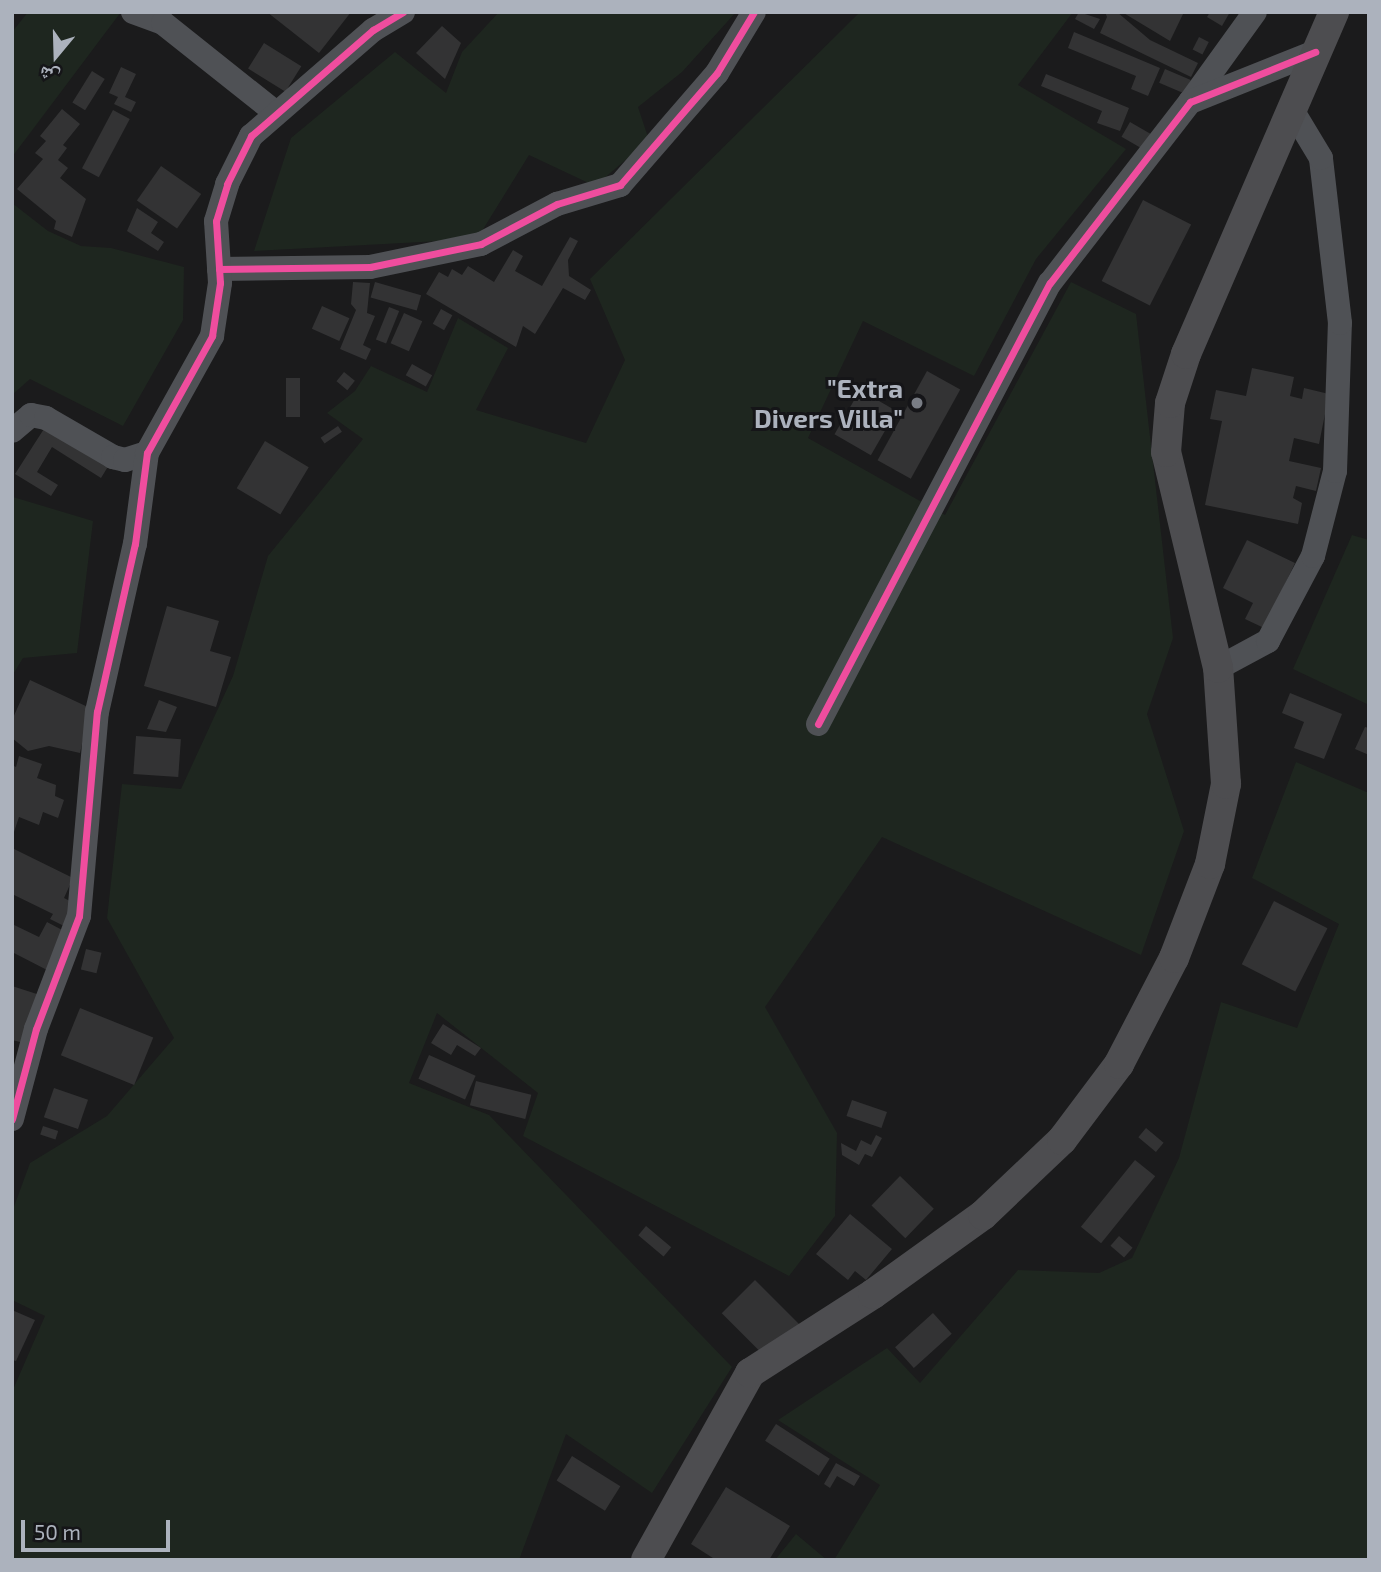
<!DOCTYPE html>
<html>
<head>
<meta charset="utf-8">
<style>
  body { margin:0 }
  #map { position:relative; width:1381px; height:1572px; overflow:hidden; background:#1b1b1c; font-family:"Exo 2","Noto Naskh Arabic",sans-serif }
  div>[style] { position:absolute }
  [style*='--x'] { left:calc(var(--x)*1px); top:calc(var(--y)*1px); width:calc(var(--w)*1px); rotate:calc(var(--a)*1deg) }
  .green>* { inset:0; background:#1e261f }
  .building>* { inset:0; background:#333334; transform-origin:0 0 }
  .minor>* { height:24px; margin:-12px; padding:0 12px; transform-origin:12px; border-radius:12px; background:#4f5155 }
  .major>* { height:30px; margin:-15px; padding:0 15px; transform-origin:15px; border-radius:15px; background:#4d4d50 }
  .cycleway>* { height:7px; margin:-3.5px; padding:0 3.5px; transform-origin:3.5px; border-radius:3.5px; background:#ef4d9e }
  .dots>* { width:19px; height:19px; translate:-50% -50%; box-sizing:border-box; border:4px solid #151518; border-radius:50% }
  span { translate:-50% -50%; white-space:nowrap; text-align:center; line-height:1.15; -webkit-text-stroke:6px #151518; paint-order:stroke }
  .poi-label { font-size:26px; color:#acb2bd; font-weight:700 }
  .right { translate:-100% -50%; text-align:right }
  .frame { position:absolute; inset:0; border:14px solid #acb2bd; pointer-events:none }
  .north { position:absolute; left:21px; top:21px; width:70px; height:70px; -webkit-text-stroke:5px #151518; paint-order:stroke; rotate:199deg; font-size:19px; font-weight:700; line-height:28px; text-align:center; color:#acb2bd }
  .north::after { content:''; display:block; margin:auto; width:24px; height:32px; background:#acb2bd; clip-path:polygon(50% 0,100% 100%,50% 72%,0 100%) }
  .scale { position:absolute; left:21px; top:1520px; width:149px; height:32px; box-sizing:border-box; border:4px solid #acb2bd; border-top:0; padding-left:9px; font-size:21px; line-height:24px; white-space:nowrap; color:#acb2bd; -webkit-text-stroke:5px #151518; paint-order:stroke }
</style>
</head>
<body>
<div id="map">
  <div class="green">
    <div style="clip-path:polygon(28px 12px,121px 12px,12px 157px,12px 32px)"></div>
    <div style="clip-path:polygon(499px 12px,736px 12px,682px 72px,638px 107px,649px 140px,595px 186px,529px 155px,477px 239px,254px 251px,291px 138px,395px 52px,446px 93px,462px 52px)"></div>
    <div style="clip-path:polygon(860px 12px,1073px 12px,1018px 85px,1126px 149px,1036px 259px,974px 376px,863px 321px,808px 438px,945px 515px,1071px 282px,1136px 314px,1173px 638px,1147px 714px,1184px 831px,1141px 955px,882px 837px,765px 1007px,837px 1133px,835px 1216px,789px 1276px,523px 1136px,538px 1093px,437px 1013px,409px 1083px,489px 1115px,732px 1367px,652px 1493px,566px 1434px,519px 1560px,12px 1560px,12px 1392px,45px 1316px,12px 1300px,12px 1212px,30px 1163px,107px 1116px,174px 1038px,107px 918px,122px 784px,181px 789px,233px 676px,268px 556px,363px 439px,327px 413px,355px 391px,371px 366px,427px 392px,458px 318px,508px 348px,476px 410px,586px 443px,625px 360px,590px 279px)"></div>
    <div style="clip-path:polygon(12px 203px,48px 231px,81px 246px,111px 248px,184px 267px,183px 320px,123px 426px,30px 379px,12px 395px)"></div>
    <div style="clip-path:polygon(13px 497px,93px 521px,77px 653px,23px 658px,12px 676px)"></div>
    <div style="clip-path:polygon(1352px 535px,1369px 540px,1369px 705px,1293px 669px)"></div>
    <div style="clip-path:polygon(1296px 762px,1369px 793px,1369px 1560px,834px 1560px,880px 1485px,778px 1420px,887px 1348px,920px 1383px,1018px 1270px,1099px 1273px,1132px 1258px,1179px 1158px,1221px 1002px,1297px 1028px,1339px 924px,1252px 878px)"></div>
    <div style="clip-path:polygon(796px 1534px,827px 1560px,775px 1560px)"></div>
  </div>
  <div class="building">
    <div style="clip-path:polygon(267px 12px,351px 12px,319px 53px)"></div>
    <div style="clip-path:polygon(1079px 12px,1100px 19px,1094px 29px,1075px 19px)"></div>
    <div style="clip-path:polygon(1105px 12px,1117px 12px,1150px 40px,1198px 63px,1191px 77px,1100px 33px,1107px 17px)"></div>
    <div style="clip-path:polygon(1122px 12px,1184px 12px,1170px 41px)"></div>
    <div style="clip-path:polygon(1210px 12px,1230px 12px,1222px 26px,1207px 17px)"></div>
    <div style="clip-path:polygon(442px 26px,461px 43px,445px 79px,416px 53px)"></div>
    <div style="clip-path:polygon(1074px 32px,1160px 68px,1148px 96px,1131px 89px,1136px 76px,1068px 48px)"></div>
    <div style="left:1199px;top:37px;width:11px;height:14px;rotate:27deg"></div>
    <div style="left:264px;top:43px;width:44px;height:30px;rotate:32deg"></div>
    <div style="clip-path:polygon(121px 67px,136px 74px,125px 97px,136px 102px,131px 112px,114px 104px,118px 97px,109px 93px)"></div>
    <div style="left:1165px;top:69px;width:28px;height:15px;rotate:23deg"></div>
    <div style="left:92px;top:71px;width:15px;height:37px;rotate:32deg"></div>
    <div style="clip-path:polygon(1046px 74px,1129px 108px,1120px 131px,1097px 123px,1102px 111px,1041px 86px)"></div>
    <div style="clip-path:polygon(62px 109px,80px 124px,63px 145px,67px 148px,58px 160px,68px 168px,60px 178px,86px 199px,72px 237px,54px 229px,56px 221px,17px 189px,43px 159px,35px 153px,46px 141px,40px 136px)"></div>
    <div style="left:113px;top:110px;width:19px;height:66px;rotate:28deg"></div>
    <div style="left:1130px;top:122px;width:30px;height:17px;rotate:30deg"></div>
    <div style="left:161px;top:166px;width:49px;height:42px;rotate:35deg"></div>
    <div style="left:1143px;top:200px;width:54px;height:91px;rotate:27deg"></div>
    <div style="clip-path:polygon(137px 208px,158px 222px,151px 233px,164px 242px,158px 251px,127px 231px)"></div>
    <div style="clip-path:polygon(570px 237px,578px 241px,568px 260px,569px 276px,591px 290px,585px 300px,563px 288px,535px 334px,523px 326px,516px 347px,426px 294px,439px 272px,448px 277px,452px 269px,462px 275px,468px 266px,494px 282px,513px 250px,523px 256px,515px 271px,542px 286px)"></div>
    <div style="clip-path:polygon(353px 282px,370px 283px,367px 313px,375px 316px,363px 345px,371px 349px,366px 360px,340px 349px,356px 310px,351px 304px)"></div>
    <div style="left:375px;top:282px;width:48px;height:16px;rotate:16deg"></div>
    <div style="left:322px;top:306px;width:30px;height:25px;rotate:24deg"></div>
    <div style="left:389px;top:307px;width:11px;height:35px;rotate:22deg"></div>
    <div style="left:441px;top:309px;width:13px;height:17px;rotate:29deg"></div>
    <div style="left:404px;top:313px;width:20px;height:33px;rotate:24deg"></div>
    <div style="left:412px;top:364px;width:23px;height:13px;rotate:29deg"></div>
    <div style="clip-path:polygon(1252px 368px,1294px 377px,1290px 396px,1302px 399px,1304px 388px,1329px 394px,1319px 444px,1294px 438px,1289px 461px,1321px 468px,1316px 491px,1296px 486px,1293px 498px,1302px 503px,1298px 524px,1205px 505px,1222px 421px,1210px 419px,1216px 390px,1246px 396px)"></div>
    <div style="left:927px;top:371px;width:38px;height:102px;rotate:29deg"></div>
    <div style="left:344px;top:372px;width:14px;height:12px;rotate:39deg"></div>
    <div style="left:286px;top:378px;width:14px;height:39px"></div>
    <div style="left:860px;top:390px;width:42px;height:51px;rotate:30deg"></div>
    <div style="clip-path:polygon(49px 421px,112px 460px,101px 478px,52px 447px,37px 472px,58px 485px,51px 496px,15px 474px)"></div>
    <div style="left:338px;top:426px;width:7px;height:21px;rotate:56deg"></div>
    <div style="left:265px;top:441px;width:51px;height:55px;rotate:31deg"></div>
    <div style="clip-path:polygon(1247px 540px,1295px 563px,1264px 628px,1245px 619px,1253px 603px,1223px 588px)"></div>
    <div style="clip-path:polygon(167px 606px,219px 621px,210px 651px,231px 657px,216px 707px,144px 686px)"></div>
    <div style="clip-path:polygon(30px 680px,90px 708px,80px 753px,49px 746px,28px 751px,12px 738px,12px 720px)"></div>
    <div style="clip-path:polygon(1290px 693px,1342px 714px,1324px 759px,1294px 748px,1304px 722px,1282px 713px)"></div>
    <div style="clip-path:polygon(159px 700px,177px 707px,166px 732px,147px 729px)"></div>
    <div style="clip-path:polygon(1365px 727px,1369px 728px,1369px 755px,1355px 749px)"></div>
    <div style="left:136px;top:736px;width:45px;height:38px;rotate:4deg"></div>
    <div style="clip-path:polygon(19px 756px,42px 764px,37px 778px,56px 785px,55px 796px,64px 800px,58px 818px,43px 812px,39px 825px,19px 817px,13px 835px,12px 765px,16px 767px)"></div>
    <div style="clip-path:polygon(12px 848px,73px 878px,64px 898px,74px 903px,70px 929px,50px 919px,53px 914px,12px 894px)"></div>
    <div style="left:1274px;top:901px;width:60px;height:71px;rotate:27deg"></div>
    <div style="clip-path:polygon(47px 922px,66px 932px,47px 970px,12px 952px,12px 924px,39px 937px)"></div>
    <div style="left:86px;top:949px;width:16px;height:21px;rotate:14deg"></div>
    <div style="clip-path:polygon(12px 986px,40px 995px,24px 1043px,12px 1040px)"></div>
    <div style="left:80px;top:1008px;width:79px;height:51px;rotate:22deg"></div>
    <div style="clip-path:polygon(443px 1024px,481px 1048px,475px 1056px,457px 1045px,451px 1055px,431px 1043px)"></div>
    <div style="left:429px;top:1055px;width:51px;height:26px;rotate:24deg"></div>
    <div style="left:476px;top:1081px;width:57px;height:25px;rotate:14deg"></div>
    <div style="left:54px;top:1088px;width:36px;height:31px;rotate:19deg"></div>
    <div style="left:852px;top:1100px;width:37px;height:17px;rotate:19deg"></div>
    <div style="left:43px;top:1126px;width:16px;height:9px;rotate:18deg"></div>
    <div style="left:1146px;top:1128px;width:23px;height:12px;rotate:40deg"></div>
    <div style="clip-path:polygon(876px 1135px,882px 1138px,872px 1157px,865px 1154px,859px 1165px,842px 1155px,841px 1143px,856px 1151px,861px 1140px,871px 1145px)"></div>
    <div style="left:1135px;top:1160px;width:26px;height:86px;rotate:39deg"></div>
    <div style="left:900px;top:1176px;width:47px;height:41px;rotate:44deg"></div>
    <div style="clip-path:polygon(850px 1214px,892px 1249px,866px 1280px,855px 1271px,848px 1280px,816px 1254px)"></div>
    <div style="left:646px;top:1226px;width:33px;height:12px;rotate:40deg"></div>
    <div style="left:1119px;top:1236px;width:18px;height:13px;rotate:41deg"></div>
    <div style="left:755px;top:1280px;width:64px;height:47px;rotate:45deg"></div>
    <div style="clip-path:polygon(12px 1310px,35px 1320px,16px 1361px,12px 1360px)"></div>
    <div style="left:933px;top:1313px;width:28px;height:51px;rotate:48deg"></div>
    <div style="left:776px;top:1424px;width:64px;height:20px;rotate:33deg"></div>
    <div style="left:572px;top:1456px;width:57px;height:29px;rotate:32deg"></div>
    <div style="clip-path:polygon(836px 1463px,860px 1476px,854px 1486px,837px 1476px,830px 1488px,824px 1484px)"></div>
    <div style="clip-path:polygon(726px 1487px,790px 1526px,769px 1560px,716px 1560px,691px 1544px)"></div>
  </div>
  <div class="minor">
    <div style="--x:133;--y:12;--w:32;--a:20"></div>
    <div style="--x:163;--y:23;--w:144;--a:38.5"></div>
    <div style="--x:1190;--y:102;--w:111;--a:-54.2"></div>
    <div style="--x:219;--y:269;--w:151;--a:-0.8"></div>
    <div style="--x:370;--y:267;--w:113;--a:-11.7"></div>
    <div style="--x:481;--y:244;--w:86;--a:-27.8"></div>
    <div style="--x:557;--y:204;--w:66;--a:-16.8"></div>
    <div style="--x:620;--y:185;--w:148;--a:-49.1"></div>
    <div style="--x:717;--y:73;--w:71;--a:-58.8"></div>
    <div style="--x:12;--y:431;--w:25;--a:-40"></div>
    <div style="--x:31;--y:415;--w:15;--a:11"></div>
    <div style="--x:46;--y:418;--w:78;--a:30.2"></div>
    <div style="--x:113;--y:457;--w:12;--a:14"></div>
    <div style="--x:125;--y:460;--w:23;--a:-18"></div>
    <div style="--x:1218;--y:668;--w:57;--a:-28.4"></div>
    <div style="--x:1268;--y:641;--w:96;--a:-62.1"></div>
    <div style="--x:1313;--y:556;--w:88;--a:-75.5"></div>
    <div style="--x:1335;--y:471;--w:148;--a:-88.1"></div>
    <div style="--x:1340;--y:323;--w:166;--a:-96.6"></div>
    <div style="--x:1321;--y:158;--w:56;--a:-121.1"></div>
    <div style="--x:818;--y:724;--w:498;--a:-62.3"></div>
    <div style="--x:1050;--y:283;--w:229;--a:-52.3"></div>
    <div style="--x:1190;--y:102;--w:135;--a:-21.8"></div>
    <div style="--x:12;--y:1119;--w:93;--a:-75.1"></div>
    <div style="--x:36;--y:1029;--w:121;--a:-69.2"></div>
    <div style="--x:79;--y:916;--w:205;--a:-85"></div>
    <div style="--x:97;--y:712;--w:172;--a:-77.3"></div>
    <div style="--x:135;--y:544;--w:92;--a:-82.5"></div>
    <div style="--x:147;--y:453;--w:134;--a:-60.9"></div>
    <div style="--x:212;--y:336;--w:54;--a:-81.4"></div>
    <div style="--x:220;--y:283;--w:62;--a:-93.7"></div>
    <div style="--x:216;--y:221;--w:39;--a:-73"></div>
    <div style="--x:227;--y:184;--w:54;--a:-63.4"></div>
    <div style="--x:251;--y:136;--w:162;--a:-41"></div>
    <div style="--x:373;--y:30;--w:35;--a:-31"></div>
  </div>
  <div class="major">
    <div style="--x:646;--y:1560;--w:214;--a:-60.9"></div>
    <div style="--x:750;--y:1373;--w:146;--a:-32.7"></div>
    <div style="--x:873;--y:1294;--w:135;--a:-35.7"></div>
    <div style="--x:983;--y:1215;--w:109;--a:-43.5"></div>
    <div style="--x:1062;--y:1140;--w:95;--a:-53.1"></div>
    <div style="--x:1119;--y:1064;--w:119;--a:-62.6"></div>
    <div style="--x:1174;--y:958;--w:101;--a:-69"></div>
    <div style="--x:1210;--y:864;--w:82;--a:-78.7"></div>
    <div style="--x:1226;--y:784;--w:116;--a:-93.9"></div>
    <div style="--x:1218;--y:668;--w:222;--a:-103.5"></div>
    <div style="--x:1166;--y:452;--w:49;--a:-85.3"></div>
    <div style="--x:1170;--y:403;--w:52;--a:-71.9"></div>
    <div style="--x:1186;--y:354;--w:373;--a:-66.6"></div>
  </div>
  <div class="cycleway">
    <div style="--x:219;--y:269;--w:151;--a:-0.8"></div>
    <div style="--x:370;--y:267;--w:113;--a:-11.7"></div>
    <div style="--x:481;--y:244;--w:86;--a:-27.8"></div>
    <div style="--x:557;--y:204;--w:66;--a:-16.8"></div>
    <div style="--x:620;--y:185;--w:148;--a:-49.1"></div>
    <div style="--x:717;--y:73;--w:71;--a:-58.8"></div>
    <div style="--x:818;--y:724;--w:498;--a:-62.3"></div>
    <div style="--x:1050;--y:283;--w:229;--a:-52.3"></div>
    <div style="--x:1190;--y:102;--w:135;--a:-21.8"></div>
    <div style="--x:12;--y:1119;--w:93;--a:-75.1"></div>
    <div style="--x:36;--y:1029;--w:121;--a:-69.2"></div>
    <div style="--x:79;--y:916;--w:205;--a:-85"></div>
    <div style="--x:97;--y:712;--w:172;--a:-77.3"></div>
    <div style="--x:135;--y:544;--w:92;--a:-82.5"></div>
    <div style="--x:147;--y:453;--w:134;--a:-60.9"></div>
    <div style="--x:212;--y:336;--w:54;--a:-81.4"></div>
    <div style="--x:220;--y:283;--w:62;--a:-93.7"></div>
    <div style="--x:216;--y:221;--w:39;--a:-73"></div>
    <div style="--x:227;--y:184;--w:54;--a:-63.4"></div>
    <div style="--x:251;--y:136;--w:162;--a:-41"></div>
    <div style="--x:373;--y:30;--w:35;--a:-31"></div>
  </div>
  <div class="dots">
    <div style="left:917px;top:403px;background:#797d85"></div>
  </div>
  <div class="poi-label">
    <span class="right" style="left:903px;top:403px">"Extra<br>Divers Villa"</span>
  </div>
  <div class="frame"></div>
  <div class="north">ش</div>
  <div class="scale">50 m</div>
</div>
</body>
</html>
